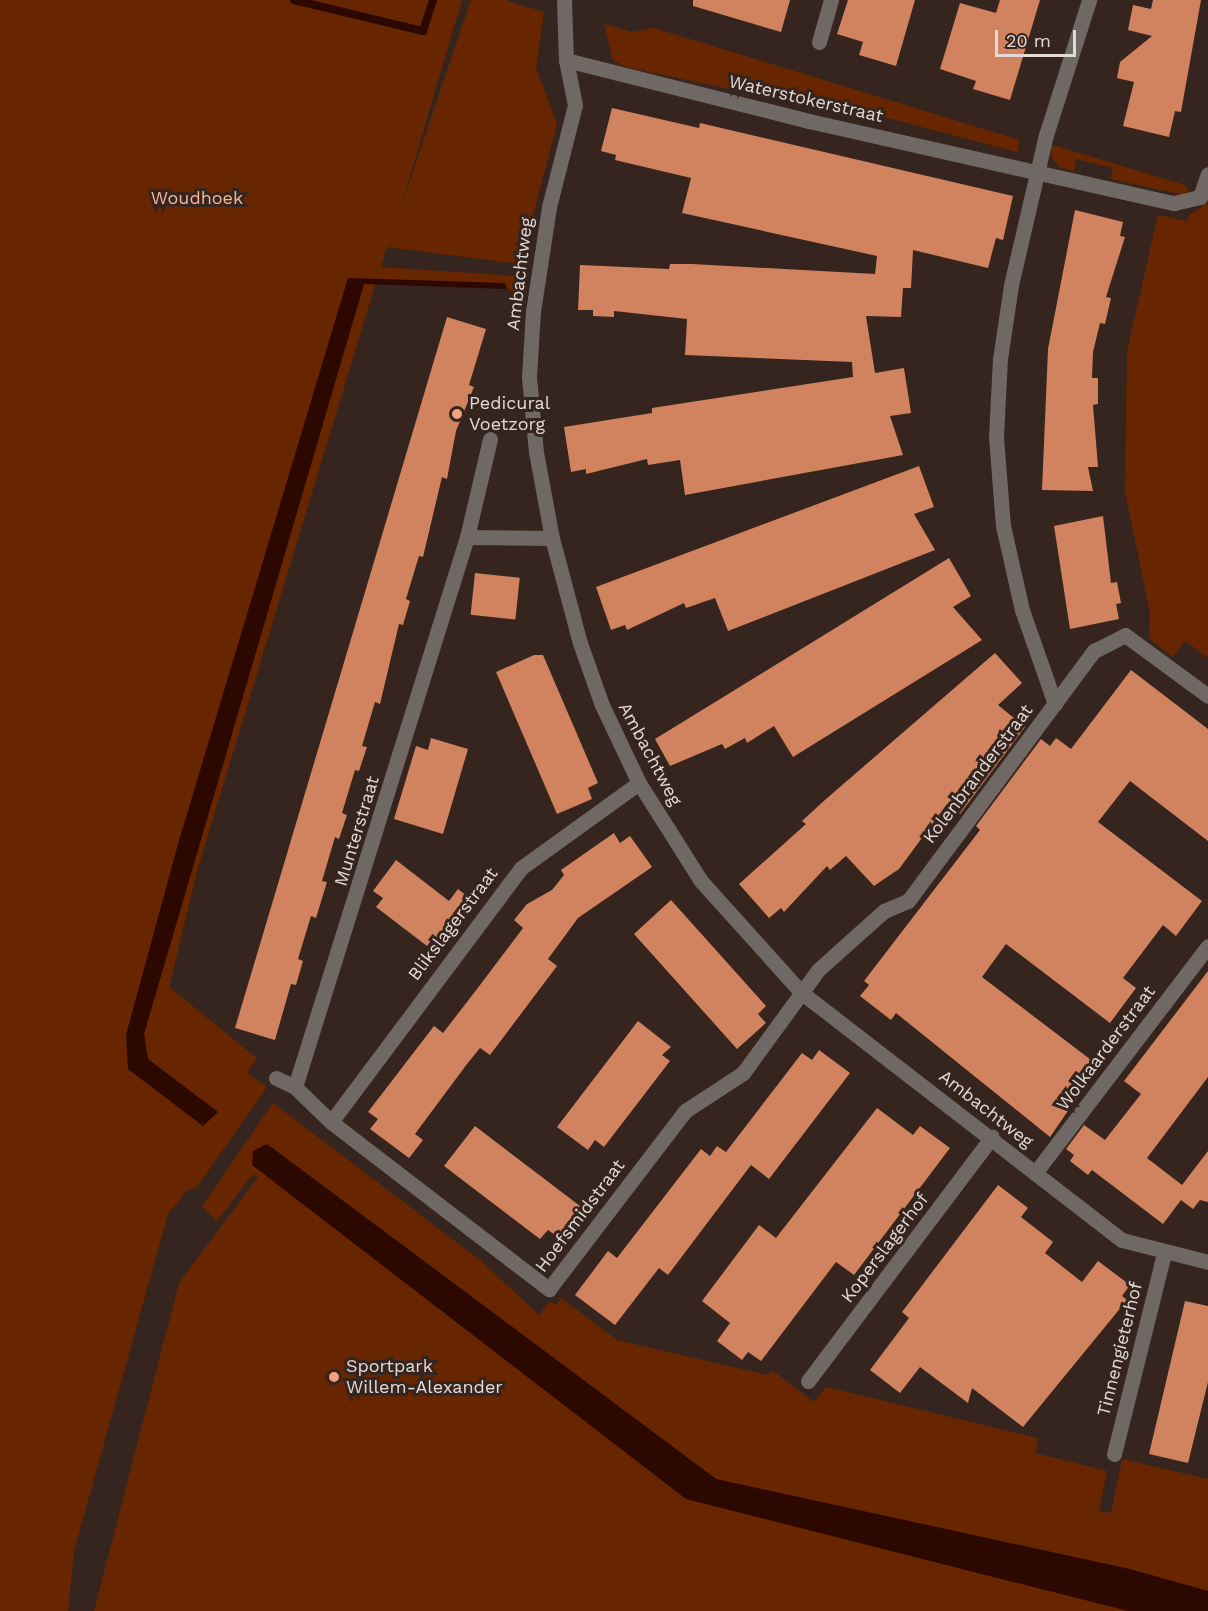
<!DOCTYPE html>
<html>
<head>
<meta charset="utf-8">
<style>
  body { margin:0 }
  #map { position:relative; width:1208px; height:1611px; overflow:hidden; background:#35251e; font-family:"Work Sans",sans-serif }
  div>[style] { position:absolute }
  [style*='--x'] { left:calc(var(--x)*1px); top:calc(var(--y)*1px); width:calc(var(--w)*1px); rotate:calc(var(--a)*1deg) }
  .green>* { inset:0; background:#672600 }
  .water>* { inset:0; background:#2c0800 }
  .stream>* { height:8px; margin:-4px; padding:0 4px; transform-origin:4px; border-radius:4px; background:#2c0800 }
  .building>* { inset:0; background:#d1825e; transform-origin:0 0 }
  .minor>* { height:15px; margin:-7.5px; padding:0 7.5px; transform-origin:7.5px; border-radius:7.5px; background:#706864 }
  .dots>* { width:16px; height:16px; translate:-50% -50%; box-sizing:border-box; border:3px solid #35251e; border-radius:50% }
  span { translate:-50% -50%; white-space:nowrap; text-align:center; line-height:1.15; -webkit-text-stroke:6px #35251e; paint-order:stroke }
  .street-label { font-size:18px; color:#e4dad5 }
  .park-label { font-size:18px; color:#f6b69a }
  .poi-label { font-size:18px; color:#e4dad5 }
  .left { translate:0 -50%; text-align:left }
  .scale { position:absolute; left:995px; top:30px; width:81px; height:27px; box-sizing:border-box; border:3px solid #e4dad5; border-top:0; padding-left:8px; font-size:18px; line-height:21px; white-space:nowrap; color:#e4dad5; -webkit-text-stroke:4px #35251e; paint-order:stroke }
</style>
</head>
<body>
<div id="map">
  <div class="green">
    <div style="clip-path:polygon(0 0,462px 0,400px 210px,471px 0,505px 0,544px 12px,536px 68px,557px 124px,520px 264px,387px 247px,381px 267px,516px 276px,514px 295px,505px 284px,377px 279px,198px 868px,169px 987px,257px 1058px,247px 1073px,267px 1087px,197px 1187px,187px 1191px,168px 1214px,74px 1551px,68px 1611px,0 1611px)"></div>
    <div style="clip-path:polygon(604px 24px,632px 32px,654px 28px,1020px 140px,1017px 152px,808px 97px,806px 105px,626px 67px,613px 60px)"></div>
    <div style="clip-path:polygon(1056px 146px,1185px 185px,1188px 190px,1184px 195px,1111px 179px,1113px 168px,1076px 159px,1074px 171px,1061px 168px,1051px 157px,1051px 147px)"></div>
    <div style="clip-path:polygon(1208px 203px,1208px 658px,1185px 641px,1173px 657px,1149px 639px,1150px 613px,1125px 492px,1127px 351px,1158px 215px,1187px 221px,1189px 215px)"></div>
    <div style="clip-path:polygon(273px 1103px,480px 1260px,539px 1315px,550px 1301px,556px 1305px,561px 1298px,617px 1340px,767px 1375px,773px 1371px,814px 1402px,826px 1387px,1038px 1438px,1035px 1453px,1107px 1471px,1099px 1511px,1111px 1513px,1122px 1459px,1208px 1479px,1208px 1591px,716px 1479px,267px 1144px,664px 1482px,1135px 1611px,94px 1611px,179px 1283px,258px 1177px,253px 1174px,217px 1221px,202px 1206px)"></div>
  </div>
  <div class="water">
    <div style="clip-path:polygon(348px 278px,505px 283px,506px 289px,364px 284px,144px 1034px,148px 1059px,218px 1112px,203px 1126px,128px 1069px,126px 1035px,178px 844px)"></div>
    <div style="clip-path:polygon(267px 1144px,716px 1479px,1130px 1569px,1208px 1591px,1208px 1611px,1128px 1611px,686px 1499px,252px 1165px,253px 1151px)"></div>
  </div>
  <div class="stream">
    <div style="--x:294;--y:0;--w:133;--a:13.5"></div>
    <div style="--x:423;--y:31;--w:33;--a:-72"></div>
  </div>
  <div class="building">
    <div style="clip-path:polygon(693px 0,790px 0,781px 32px,693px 6px)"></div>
    <div style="clip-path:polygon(848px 0,915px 0,896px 66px,859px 55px,863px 42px,837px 34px)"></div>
    <div style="clip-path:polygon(1000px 0,1040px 0,1010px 100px,973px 89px,976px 81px,940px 69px,960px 3px,996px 13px)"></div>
    <div style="clip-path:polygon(1153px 0,1201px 0,1181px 112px,1175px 111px,1169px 137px,1123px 126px,1134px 82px,1117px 78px,1120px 62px,1152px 36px,1128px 30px,1133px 5px,1151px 9px)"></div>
    <div style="clip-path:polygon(612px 108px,699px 128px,700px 123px,1013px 196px,1003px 240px,996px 238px,988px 268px,913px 250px,911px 288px,903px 288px,901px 317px,866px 316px,875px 373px,904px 368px,911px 413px,890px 416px,903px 455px,685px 495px,680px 460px,648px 465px,647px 459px,586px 474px,586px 469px,571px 472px,564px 427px,652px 413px,652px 408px,853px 377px,852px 362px,685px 355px,687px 319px,614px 311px,614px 317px,593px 316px,593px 310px,578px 310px,580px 265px,669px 269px,670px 264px,692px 264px,875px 274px,877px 256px,682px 213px,691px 178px,615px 160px,616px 155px,601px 151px)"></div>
    <div style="clip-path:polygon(1075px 210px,1123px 222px,1120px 236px,1125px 237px,1106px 297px,1111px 298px,1105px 324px,1100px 323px,1093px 352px,1092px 378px,1098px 378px,1098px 404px,1093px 405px,1098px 467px,1088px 467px,1093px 491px,1042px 490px,1048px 349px)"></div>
    <div style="clip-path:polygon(447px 317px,486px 329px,469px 385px,474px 387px,456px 431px,447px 479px,442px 477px,423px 557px,419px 556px,406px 599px,410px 601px,403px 625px,399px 624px,380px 704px,375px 702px,362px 746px,367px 747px,359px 771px,355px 770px,342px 813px,347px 815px,339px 839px,335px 837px,322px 881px,327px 882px,316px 918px,311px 916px,298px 959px,303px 961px,296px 985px,291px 984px,275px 1040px,235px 1028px)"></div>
    <div style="clip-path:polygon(919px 466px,934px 507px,914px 514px,935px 550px,728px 631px,715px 598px,686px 608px,684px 603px,627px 630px,625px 625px,611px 630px,596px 587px)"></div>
    <div style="clip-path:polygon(1103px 516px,1111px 583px,1117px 582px,1121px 603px,1116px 604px,1119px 619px,1070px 629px,1054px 526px)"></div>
    <div style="clip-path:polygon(949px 558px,971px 596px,953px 607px,982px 640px,793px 757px,774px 726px,747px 743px,745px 738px,725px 749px,722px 744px,670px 766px,655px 739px)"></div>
    <div style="left:475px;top:573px;width:45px;height:42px;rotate:6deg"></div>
    <div style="clip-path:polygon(995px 653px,1022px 683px,998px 705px,1025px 727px,960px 814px,947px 804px,899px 869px,874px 886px,846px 856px,830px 870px,827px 866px,784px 912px,781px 908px,769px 918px,739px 884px,806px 824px,802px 821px,826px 799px)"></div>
    <div style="clip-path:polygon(534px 655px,543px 655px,598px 783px,588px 788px,592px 799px,557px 814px,496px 672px)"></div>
    <div style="clip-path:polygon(1131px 670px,1208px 729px,1208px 841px,1130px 781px,1098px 822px,1202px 901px,1176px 936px,1163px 925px,1123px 978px,1136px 988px,1110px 1023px,1006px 944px,982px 977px,1099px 1066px,1050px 1137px,896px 1013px,891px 1020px,860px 996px,869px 985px,864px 981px,980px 830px,976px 826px,1041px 739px,1050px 746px,1056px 738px,1071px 749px)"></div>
    <div style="clip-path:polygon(431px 738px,468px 749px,443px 834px,394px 819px,416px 746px,428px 750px)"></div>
    <div style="clip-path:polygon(614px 833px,620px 843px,630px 836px,652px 867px,578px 918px,548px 959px,557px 966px,490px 1055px,480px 1048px,467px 1064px,415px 1134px,423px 1140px,409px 1158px,370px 1129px,378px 1119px,368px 1112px,434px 1026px,443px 1033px,477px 989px,523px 928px,514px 920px,527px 904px,552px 890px,564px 875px,561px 870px)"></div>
    <div style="clip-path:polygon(396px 860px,449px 901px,458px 889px,476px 903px,444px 945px,434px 937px,427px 946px,376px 907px,383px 898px,373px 891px)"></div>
    <div style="clip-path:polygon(671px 900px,766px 1006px,758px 1014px,766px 1023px,737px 1049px,634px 934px)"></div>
    <div style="clip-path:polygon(1208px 971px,1208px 1077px,1147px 1158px,1182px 1185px,1208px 1151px,1208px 1202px,1200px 1200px,1193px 1209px,1181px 1200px,1163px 1224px,1092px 1170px,1088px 1175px,1070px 1161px,1074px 1155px,1066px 1149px,1084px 1125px,1105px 1140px,1141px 1094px,1124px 1081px)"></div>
    <div style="clip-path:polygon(638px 1021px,671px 1047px,662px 1055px,670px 1061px,604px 1147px,595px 1140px,588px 1150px,557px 1127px)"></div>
    <div style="clip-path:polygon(819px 1050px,850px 1073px,769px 1179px,751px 1165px,668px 1275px,659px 1268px,615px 1325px,575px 1295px,608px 1251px,617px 1258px,701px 1149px,710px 1156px,717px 1146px,726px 1152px,802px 1053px,812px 1060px)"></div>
    <div style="clip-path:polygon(877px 1108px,913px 1135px,920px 1126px,950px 1148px,854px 1275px,836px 1262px,761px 1361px,748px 1352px,742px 1360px,717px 1341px,730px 1323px,702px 1301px,759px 1225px,776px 1238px)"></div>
    <div style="clip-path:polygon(475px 1126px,580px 1206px,558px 1237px,548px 1230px,540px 1239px,444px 1166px)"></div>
    <div style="clip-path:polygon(998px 1185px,1028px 1208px,1021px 1217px,1053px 1242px,1045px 1253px,1082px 1282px,1098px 1261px,1130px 1285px,1122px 1296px,1127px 1300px,1023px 1427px,972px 1388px,968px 1403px,920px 1367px,900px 1393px,870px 1370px,909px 1318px,902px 1312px)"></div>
    <div style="clip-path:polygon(1185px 1301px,1208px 1306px,1208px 1382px,1188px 1463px,1149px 1454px)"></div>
  </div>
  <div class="minor">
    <div style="--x:564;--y:0;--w:60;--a:88.1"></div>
    <div style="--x:566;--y:60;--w:46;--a:78.7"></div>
    <div style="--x:575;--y:105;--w:105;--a:104.3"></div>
    <div style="--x:549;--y:207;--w:105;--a:98.7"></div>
    <div style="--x:533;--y:311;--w:66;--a:93.5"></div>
    <div style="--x:529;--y:377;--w:75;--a:84.7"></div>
    <div style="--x:536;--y:452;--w:87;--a:79.5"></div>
    <div style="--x:552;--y:538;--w:109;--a:75.1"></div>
    <div style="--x:580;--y:643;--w:66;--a:70.5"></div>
    <div style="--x:602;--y:705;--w:86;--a:64.6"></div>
    <div style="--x:639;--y:783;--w:116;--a:57.7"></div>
    <div style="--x:701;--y:881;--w:151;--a:48"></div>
    <div style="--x:802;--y:993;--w:404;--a:37.7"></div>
    <div style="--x:1122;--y:1240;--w:89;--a:14.3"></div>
    <div style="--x:819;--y:42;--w:44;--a:-74.1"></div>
    <div style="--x:566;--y:60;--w:251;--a:14.1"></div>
    <div style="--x:809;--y:121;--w:374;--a:12.7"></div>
    <div style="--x:1174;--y:203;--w:27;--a:-13"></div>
    <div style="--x:1200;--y:197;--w:24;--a:-71"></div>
    <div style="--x:490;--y:439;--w:101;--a:103.2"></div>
    <div style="--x:467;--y:537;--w:576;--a:107.37"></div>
    <div style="--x:295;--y:1087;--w:50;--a:44.2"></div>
    <div style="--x:331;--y:1122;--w:275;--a:37.5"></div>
    <div style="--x:549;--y:1289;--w:224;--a:-52.6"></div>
    <div style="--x:685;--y:1111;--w:69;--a:-33.2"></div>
    <div style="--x:743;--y:1073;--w:127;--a:-53.9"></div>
    <div style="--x:818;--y:970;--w:89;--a:-41.8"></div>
    <div style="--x:884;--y:911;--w:26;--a:-23"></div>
    <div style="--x:908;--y:901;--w:312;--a:-53.4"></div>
    <div style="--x:1094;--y:651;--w:35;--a:-27"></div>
    <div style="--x:1125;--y:635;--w:103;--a:36.3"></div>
    <div style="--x:467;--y:537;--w:85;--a:0.7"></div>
    <div style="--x:1055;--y:704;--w:100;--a:-109.3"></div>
    <div style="--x:1022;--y:610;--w:86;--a:-102.7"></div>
    <div style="--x:1003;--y:526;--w:89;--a:-94.5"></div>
    <div style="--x:996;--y:437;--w:78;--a:-87.1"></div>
    <div style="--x:1000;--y:359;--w:75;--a:-81.5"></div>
    <div style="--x:1011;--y:285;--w:154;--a:-76.9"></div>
    <div style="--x:1046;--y:135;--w:142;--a:-72.3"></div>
    <div style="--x:276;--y:1078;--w:21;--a:25"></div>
    <div style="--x:331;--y:1122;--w:317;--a:-53.2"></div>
    <div style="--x:521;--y:868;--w:145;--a:-35.8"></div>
    <div style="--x:1035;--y:1173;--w:285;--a:-52.7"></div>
    <div style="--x:808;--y:1381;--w:306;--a:-53"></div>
    <div style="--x:1114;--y:1454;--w:207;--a:-76"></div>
  </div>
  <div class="dots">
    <div style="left:457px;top:414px;background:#f1a17d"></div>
    <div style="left:334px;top:1377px;background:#f1a17d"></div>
  </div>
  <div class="street-label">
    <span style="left:806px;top:99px;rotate:13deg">Waterstokerstraat</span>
    <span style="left:520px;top:274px;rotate:-83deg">Ambachtweg</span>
    <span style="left:650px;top:754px;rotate:62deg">Ambachtweg</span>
    <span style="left:978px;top:774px;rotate:-53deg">Kolenbranderstraat</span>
    <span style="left:357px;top:831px;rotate:-73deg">Munterstraat</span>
    <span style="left:453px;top:924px;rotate:-53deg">Blikslagerstraat</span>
    <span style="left:1106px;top:1048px;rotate:-53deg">Wolkaarderstraat</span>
    <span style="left:986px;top:1109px;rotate:38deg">Ambachtweg</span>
    <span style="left:580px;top:1216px;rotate:-53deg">Hoefsmidstraat</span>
    <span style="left:885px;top:1248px;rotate:-53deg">Koperslagerhof</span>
    <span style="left:1120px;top:1349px;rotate:-76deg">Tinnengieterhof</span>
  </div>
  <div class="park-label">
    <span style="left:197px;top:198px">Woudhoek</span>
  </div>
  <div class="poi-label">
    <span class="left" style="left:469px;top:414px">Pedicural<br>Voetzorg</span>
    <span class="left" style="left:346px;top:1377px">Sportpark<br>Willem-Alexander</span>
  </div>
  <div class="scale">20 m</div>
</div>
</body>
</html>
